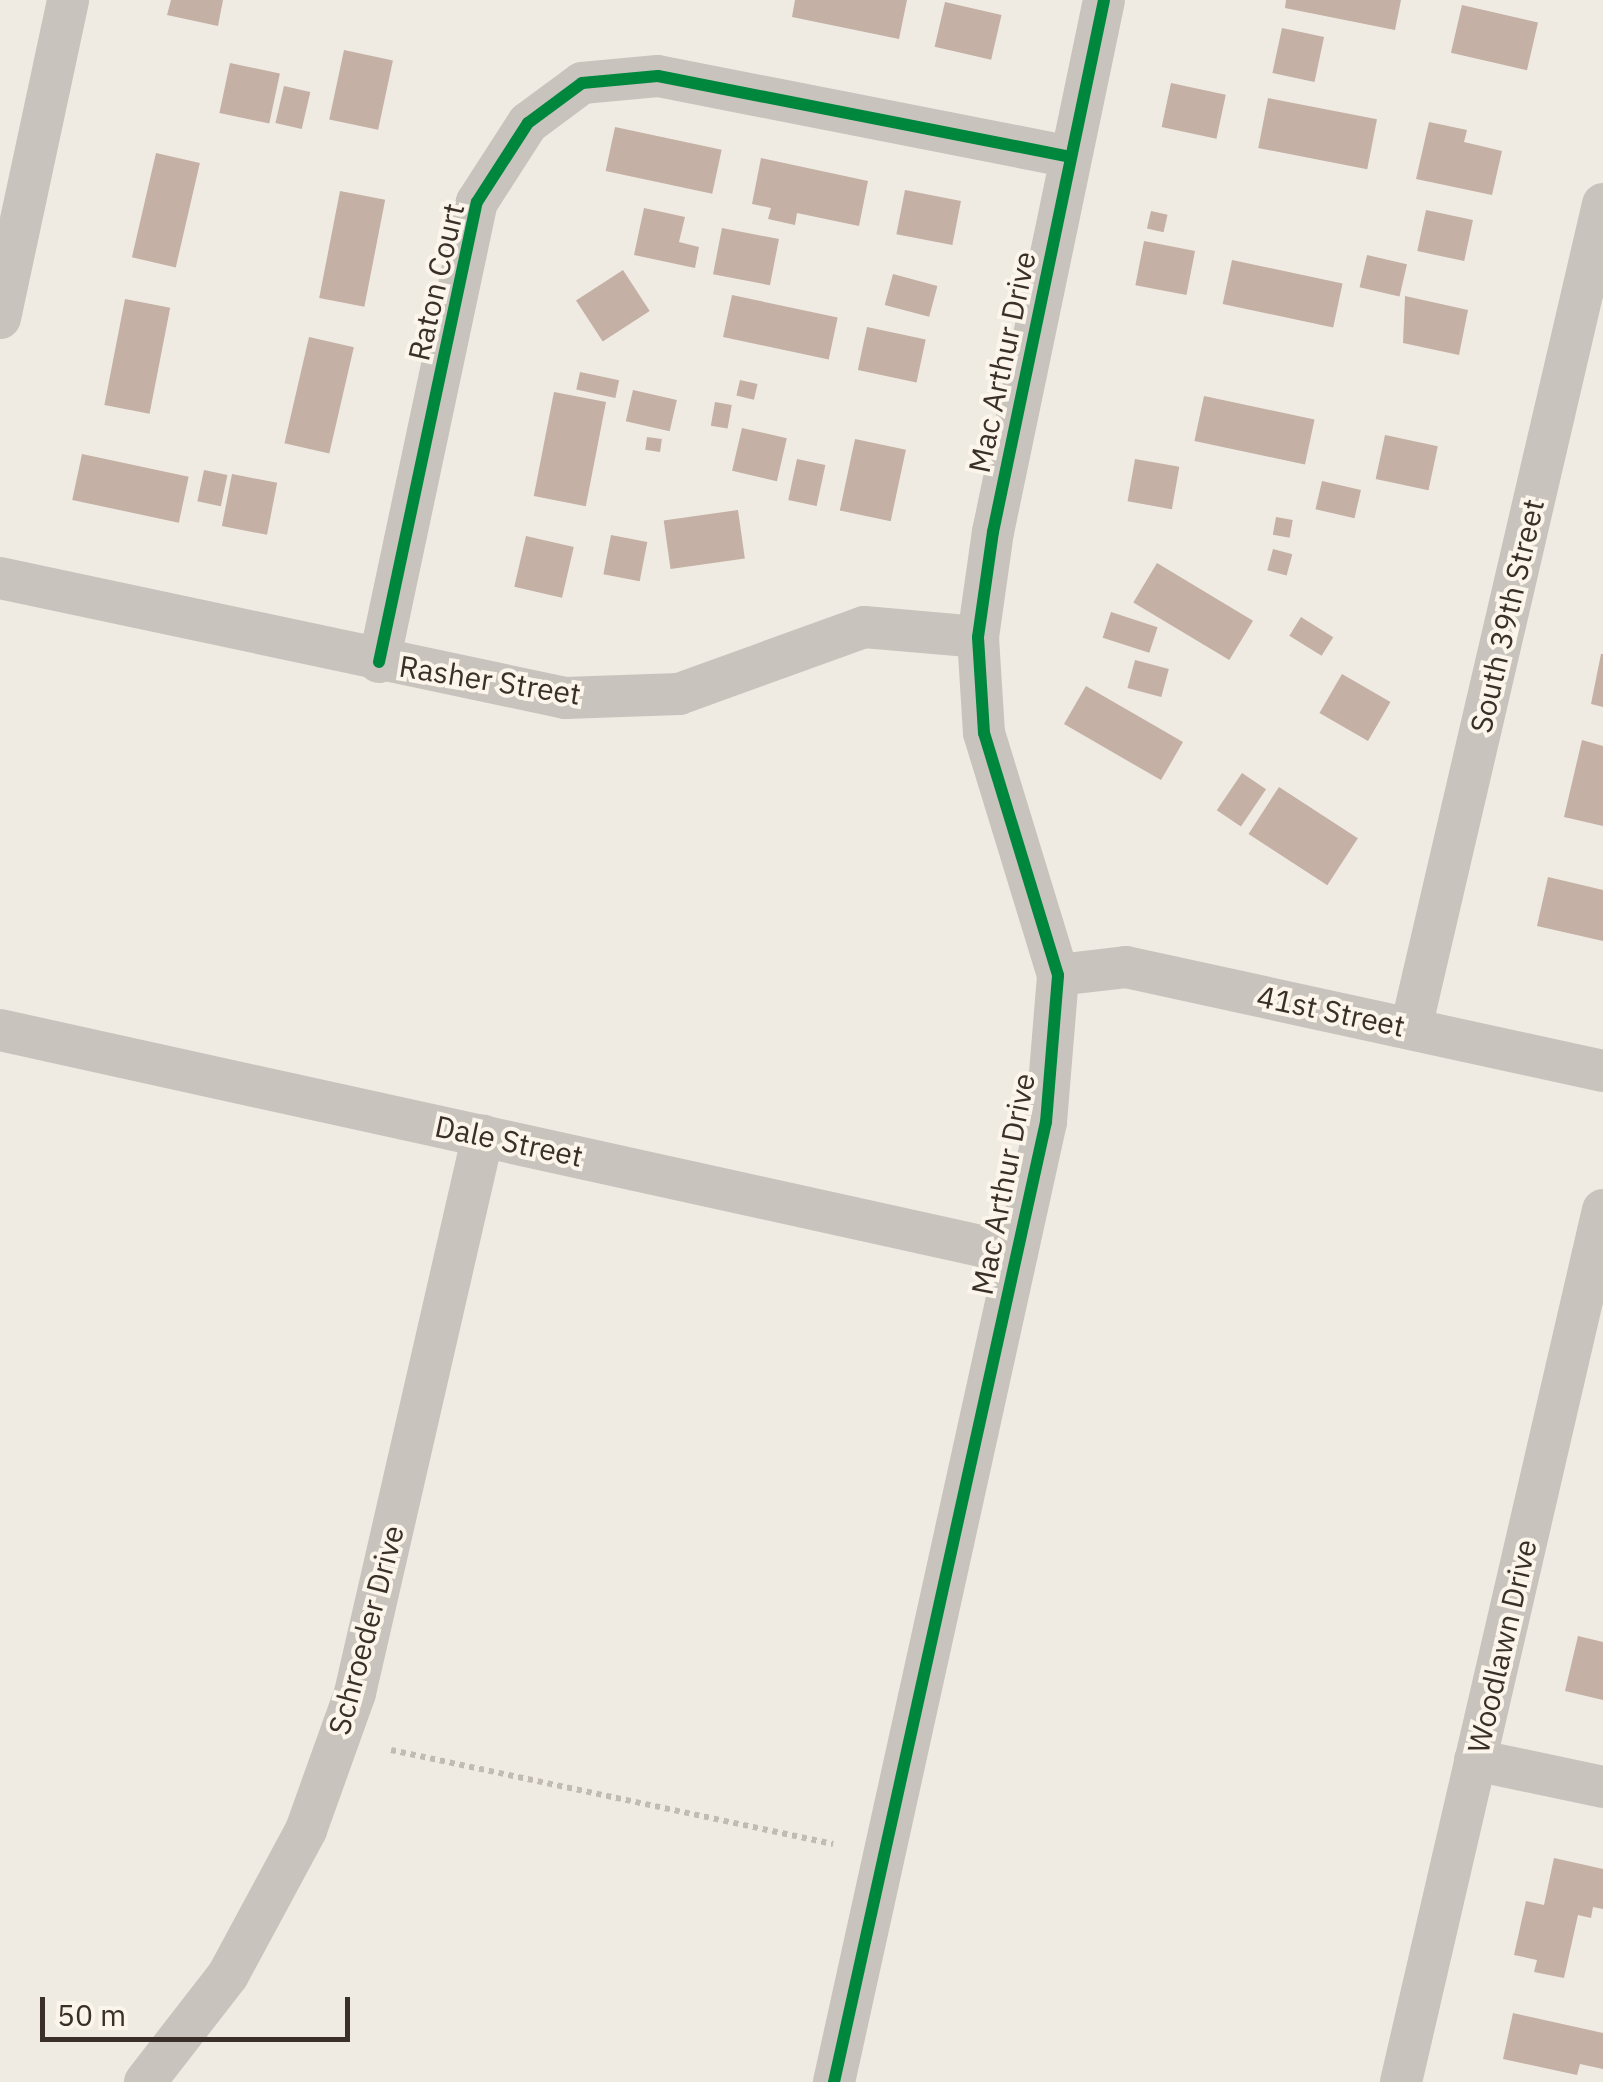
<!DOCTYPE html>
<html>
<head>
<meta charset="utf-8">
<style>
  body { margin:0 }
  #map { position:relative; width:1603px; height:2082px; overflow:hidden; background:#efebe3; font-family:"IBM Plex Sans",sans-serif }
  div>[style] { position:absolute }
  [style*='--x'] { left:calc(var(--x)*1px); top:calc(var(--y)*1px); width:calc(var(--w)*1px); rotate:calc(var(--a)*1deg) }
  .building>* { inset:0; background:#c4b0a4; transform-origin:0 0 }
  .path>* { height:6px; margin-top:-3px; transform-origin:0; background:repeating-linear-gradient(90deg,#c1bbb4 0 5px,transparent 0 10px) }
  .minor>* { height:42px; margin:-21px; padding:0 21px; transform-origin:21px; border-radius:21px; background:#c8c3bc }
  .cycleway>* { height:12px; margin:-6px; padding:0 6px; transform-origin:6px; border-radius:6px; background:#00873e }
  span { translate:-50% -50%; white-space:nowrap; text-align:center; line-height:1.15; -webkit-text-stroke:8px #fbf5eb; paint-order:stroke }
  .street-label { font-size:30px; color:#3a3029 }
  .scale { position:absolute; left:40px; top:1997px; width:310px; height:45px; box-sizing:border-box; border:5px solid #3a3029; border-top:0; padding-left:12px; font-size:30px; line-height:35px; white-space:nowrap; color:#3a3029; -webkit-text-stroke:8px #fbf5eb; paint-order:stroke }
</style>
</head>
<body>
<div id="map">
  <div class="building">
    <div style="clip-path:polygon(171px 0,223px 0,218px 26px,167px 15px)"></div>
    <div style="clip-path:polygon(795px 0,907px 0,899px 39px,792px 17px)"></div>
    <div style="clip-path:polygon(1286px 0,1401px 0,1395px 30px,1285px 8px)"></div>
    <div style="left:945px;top:2px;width:58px;height:46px;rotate:13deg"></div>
    <div style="left:1462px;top:5px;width:78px;height:49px;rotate:13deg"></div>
    <div style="left:1282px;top:28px;width:43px;height:46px;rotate:12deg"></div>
    <div style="left:344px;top:50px;width:50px;height:71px;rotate:12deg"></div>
    <div style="left:230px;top:63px;width:51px;height:51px;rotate:12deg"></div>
    <div style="left:1171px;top:83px;width:56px;height:45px;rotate:12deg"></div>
    <div style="left:284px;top:86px;width:27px;height:38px;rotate:13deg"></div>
    <div style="left:1268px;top:98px;width:111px;height:51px;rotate:11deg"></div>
    <div style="clip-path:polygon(1429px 122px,1467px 130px,1464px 142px,1502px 151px,1492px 195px,1416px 179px)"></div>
    <div style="left:615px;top:127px;width:109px;height:45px;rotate:12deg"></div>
    <div style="left:156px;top:153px;width:45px;height:107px;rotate:13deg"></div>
    <div style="clip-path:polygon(761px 158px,868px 181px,859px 226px,797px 213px,795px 225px,768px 219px,771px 208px,752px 204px)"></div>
    <div style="left:905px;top:190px;width:57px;height:45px;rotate:11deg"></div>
    <div style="left:340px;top:191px;width:46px;height:109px;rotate:11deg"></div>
    <div style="clip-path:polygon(644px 208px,685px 217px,679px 242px,699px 247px,695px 268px,634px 255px)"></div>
    <div style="left:1426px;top:210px;width:48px;height:42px;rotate:12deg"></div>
    <div style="left:1151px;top:211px;width:17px;height:18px;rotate:13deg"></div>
    <div style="left:722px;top:228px;width:58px;height:47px;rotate:11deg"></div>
    <div style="left:1144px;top:241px;width:52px;height:45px;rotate:11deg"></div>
    <div style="left:1367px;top:255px;width:41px;height:33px;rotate:13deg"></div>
    <div style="left:1232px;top:260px;width:113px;height:45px;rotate:12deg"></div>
    <div style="left:623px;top:270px;width:49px;height:56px;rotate:57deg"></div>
    <div style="left:893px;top:274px;width:46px;height:32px;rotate:15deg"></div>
    <div style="left:732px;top:295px;width:108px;height:43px;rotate:12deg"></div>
    <div style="clip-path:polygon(1405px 296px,1468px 310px,1459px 355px,1403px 343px)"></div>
    <div style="left:125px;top:299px;width:46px;height:108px;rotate:11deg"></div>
    <div style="left:867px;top:327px;width:60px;height:44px;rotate:12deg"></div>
    <div style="left:309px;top:337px;width:46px;height:109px;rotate:13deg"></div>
    <div style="left:580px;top:372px;width:40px;height:18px;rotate:12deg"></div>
    <div style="left:740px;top:380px;width:18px;height:16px;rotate:13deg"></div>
    <div style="left:633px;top:390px;width:45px;height:32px;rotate:13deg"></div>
    <div style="left:554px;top:392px;width:53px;height:106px;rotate:11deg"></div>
    <div style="left:1204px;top:396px;width:113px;height:46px;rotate:12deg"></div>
    <div style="left:715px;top:402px;width:17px;height:24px;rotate:10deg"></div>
    <div style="left:742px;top:428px;width:46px;height:44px;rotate:13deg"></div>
    <div style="left:1385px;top:435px;width:54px;height:45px;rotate:12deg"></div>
    <div style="left:647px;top:437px;width:15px;height:13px;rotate:8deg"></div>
    <div style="left:855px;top:439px;width:52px;height:73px;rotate:12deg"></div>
    <div style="left:82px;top:454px;width:109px;height:47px;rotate:12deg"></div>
    <div style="left:797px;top:459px;width:29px;height:42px;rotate:12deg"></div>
    <div style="left:1135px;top:459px;width:45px;height:43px;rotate:10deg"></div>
    <div style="left:204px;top:470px;width:24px;height:32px;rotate:12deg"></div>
    <div style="left:232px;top:474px;width:46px;height:53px;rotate:11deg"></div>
    <div style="left:1322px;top:481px;width:40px;height:29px;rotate:13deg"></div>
    <div style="left:738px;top:510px;width:49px;height:75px;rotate:82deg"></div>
    <div style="left:1276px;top:517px;width:17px;height:18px;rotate:10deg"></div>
    <div style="left:611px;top:535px;width:37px;height:40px;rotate:11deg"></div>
    <div style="left:526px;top:536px;width:49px;height:52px;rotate:13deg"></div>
    <div style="left:1273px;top:549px;width:20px;height:22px;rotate:15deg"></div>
    <div style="left:1157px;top:563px;width:112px;height:46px;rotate:31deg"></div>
    <div style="left:1111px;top:612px;width:49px;height:27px;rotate:18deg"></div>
    <div style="left:1301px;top:617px;width:38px;height:22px;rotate:32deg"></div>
    <div style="clip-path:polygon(1601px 654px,1603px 654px,1603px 707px,1591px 704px)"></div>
    <div style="left:1135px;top:660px;width:35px;height:29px;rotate:15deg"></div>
    <div style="left:1342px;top:674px;width:56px;height:45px;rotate:30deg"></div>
    <div style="left:1086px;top:686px;width:112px;height:44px;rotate:30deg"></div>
    <div style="clip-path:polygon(1582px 740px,1603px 746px,1603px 826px,1564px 817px)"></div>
    <div style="left:1242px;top:773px;width:29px;height:45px;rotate:34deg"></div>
    <div style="left:1279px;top:787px;width:94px;height:56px;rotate:33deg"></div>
    <div style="clip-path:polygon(1548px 877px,1603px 890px,1603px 941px,1537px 926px)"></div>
    <div style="clip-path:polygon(1578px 1636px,1603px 1642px,1603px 1700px,1565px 1691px)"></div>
    <div style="clip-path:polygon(1554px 1858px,1603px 1869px,1603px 1909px,1593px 1907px,1591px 1918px,1578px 1915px,1564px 1978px,1534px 1972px,1537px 1960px,1514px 1955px,1526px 1901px,1544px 1905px)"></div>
    <div style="clip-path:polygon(1513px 2013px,1603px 2033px,1603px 2069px,1580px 2064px,1577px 2075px,1503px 2059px)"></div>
  </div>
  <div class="path">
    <div style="--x:391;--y:1750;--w:452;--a:12"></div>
  </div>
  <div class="minor">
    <div style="--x:0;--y:318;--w:325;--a:-77.9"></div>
    <div style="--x:0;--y:578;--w:578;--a:11.99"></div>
    <div style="--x:565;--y:698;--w:114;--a:-2"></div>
    <div style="--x:679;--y:694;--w:197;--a:-19.9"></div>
    <div style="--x:864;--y:627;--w:114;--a:5"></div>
    <div style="--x:379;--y:662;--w:470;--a:-78"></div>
    <div style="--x:477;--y:202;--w:94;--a:-57.2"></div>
    <div style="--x:528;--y:123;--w:67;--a:-36.5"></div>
    <div style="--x:582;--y:83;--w:76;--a:-5.3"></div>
    <div style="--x:658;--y:76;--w:420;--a:11.1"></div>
    <div style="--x:1058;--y:975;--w:68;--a:-6.7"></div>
    <div style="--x:1126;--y:967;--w:488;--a:12.3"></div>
    <div style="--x:1411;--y:1028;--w:846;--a:-76.88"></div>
    <div style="--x:0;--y:1030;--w:1041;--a:12.42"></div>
    <div style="--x:1475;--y:1760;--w:131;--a:11.9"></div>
    <div style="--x:145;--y:2082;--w:135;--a:-52.2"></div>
    <div style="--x:228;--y:1975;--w:165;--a:-61.7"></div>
    <div style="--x:306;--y:1830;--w:145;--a:-70.3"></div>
    <div style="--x:355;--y:1693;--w:572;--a:-77.08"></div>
    <div style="--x:834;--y:2082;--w:983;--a:-77.55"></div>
    <div style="--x:1046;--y:1122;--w:147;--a:-85.3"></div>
    <div style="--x:1058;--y:975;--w:253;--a:-107"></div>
    <div style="--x:984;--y:733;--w:96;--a:-93.6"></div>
    <div style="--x:978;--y:637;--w:106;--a:-81.9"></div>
    <div style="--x:993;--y:532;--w:543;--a:-78.21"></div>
    <div style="--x:1401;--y:2082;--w:895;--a:-76.96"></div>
  </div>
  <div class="cycleway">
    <div style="--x:379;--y:662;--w:470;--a:-78"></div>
    <div style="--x:477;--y:202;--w:94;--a:-57.2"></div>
    <div style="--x:528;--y:123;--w:67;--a:-36.5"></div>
    <div style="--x:582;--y:83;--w:76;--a:-5.3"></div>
    <div style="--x:658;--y:76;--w:420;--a:11.1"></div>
    <div style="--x:834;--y:2082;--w:983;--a:-77.55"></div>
    <div style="--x:1046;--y:1122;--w:147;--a:-85.3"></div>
    <div style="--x:1058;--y:975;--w:253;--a:-107"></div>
    <div style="--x:984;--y:733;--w:96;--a:-93.6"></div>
    <div style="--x:978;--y:637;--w:106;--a:-81.9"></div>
    <div style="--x:993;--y:532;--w:543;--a:-78.21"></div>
  </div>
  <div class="street-label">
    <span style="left:436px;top:282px;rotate:-77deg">Raton Court</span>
    <span style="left:1002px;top:362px;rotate:-78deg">Mac Arthur Drive</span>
    <span style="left:1507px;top:616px;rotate:-77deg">South 39th Street</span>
    <span style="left:490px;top:680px;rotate:9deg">Rasher Street</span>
    <span style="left:1331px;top:1011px;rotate:12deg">41st Street</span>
    <span style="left:509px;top:1141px;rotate:12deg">Dale Street</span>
    <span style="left:1003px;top:1184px;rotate:-79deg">Mac Arthur Drive</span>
    <span style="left:366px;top:1630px;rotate:-75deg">Schroeder Drive</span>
    <span style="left:1502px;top:1646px;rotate:-77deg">Woodlawn Drive</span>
  </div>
  <div class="scale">50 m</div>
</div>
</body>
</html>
